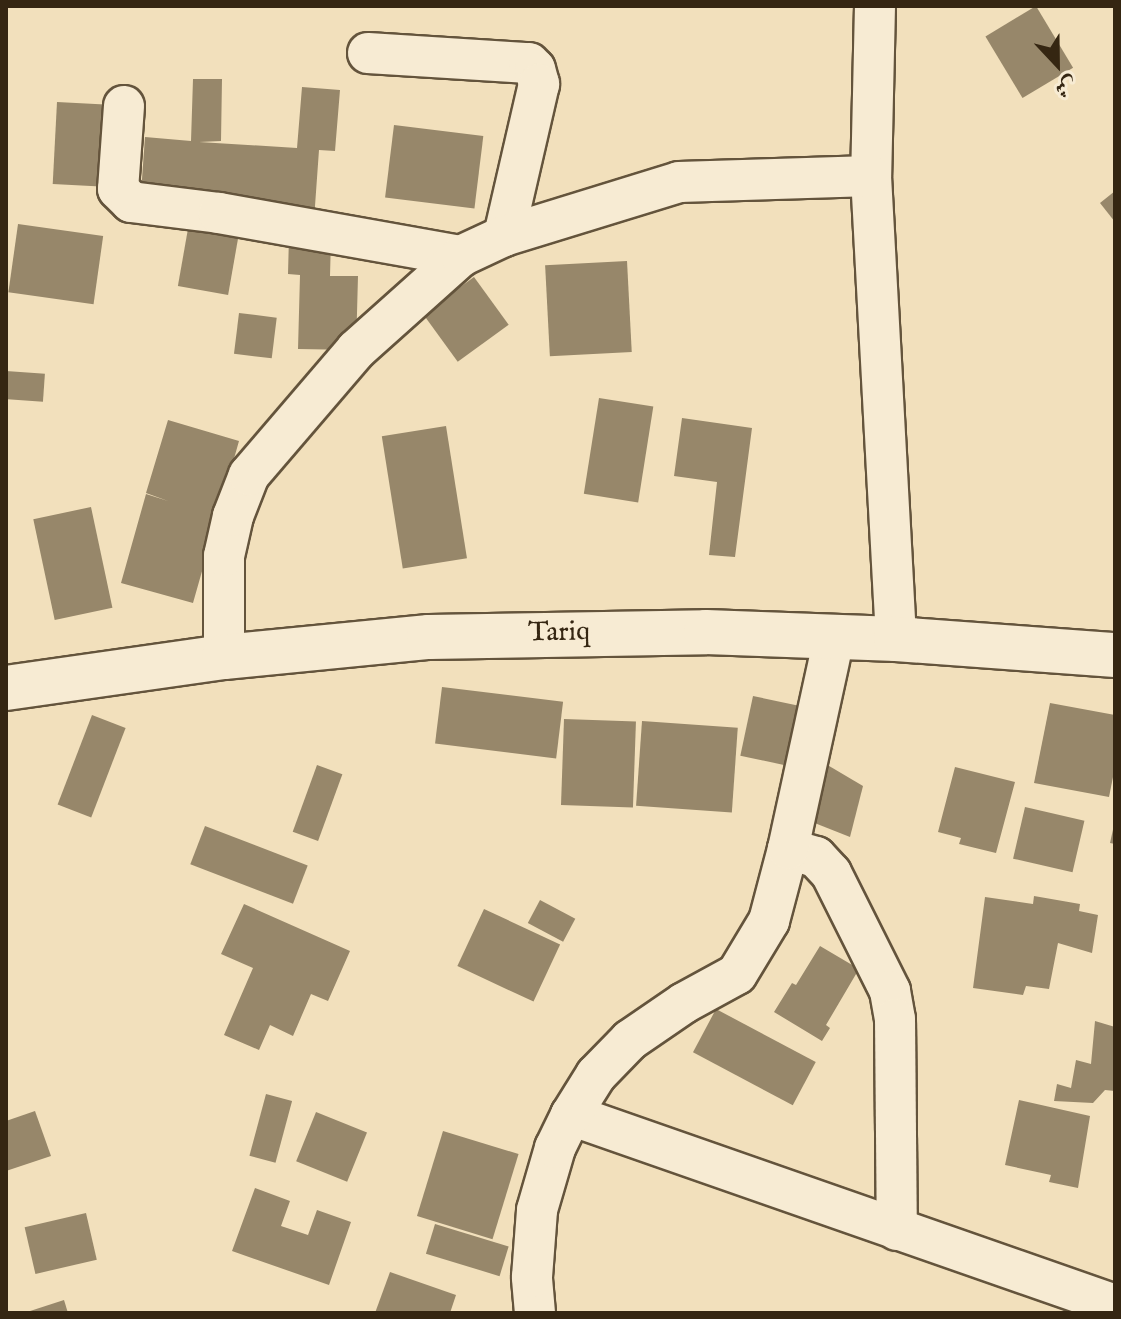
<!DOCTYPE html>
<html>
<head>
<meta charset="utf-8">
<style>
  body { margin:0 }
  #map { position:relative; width:1121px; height:1319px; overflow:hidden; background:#f2e0bc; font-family:"IM FELL English",Amiri,serif }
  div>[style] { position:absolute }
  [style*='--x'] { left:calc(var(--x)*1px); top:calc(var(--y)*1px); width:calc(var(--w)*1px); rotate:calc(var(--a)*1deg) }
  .building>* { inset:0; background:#97876a; transform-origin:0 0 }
  .roads { filter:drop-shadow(2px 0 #64543c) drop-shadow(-2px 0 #64543c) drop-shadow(0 2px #64543c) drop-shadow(0 -2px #64543c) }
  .street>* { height:40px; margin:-20px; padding:0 20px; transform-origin:20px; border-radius:20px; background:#f7ebd3 }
  .secondary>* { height:44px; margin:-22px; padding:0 22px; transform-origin:22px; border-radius:22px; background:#f7ebd3 }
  span { translate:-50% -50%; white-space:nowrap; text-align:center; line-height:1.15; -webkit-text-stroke:7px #f7ebd3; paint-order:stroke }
  .street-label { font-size:28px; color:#352612 }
  .frame { position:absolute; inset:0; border:8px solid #352612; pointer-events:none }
  .north { position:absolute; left:1017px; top:24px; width:80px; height:80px; -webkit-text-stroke:6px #f7ebd3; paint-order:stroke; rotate:158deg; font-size:22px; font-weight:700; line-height:32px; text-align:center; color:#352612 }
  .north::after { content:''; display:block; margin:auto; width:28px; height:36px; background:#352612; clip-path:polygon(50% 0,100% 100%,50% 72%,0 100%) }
</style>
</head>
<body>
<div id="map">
  <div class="building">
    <div style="left:1036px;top:6px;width:72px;height:59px;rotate:59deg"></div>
    <div style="clip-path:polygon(193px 79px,222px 79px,221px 141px,199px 142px,297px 148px,302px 87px,340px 90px,335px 151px,319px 150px,314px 220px,140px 207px,145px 137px,191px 141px)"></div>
    <div style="left:57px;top:102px;width:67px;height:82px;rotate:3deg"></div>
    <div style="left:394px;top:125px;width:90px;height:73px;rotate:7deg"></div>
    <div style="clip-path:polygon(1115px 191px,1115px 222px,1100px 203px)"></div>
    <div style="left:189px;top:223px;width:51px;height:64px;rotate:10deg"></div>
    <div style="left:18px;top:224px;width:86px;height:69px;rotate:8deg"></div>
    <div style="clip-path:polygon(289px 236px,331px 238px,330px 276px,358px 276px,356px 350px,298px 349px,300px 275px,288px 274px)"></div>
    <div style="left:627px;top:261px;width:91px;height:82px;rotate:87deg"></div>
    <div style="left:474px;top:277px;width:59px;height:63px;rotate:54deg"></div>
    <div style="left:239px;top:313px;width:38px;height:41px;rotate:7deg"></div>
    <div style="left:6px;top:371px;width:39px;height:28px;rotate:4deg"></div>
    <div style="left:599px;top:398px;width:55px;height:97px;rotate:9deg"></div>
    <div style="clip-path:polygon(682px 418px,752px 428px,735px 557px,709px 555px,717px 482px,674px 476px)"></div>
    <div style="clip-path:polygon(168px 420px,239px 441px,193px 603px,121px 583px,146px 494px,168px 501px,146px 493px)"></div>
    <div style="left:446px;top:426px;width:134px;height:65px;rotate:81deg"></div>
    <div style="left:91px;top:507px;width:103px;height:59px;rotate:78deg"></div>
    <div style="left:442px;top:687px;width:122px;height:57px;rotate:7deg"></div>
    <div style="left:753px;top:696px;width:54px;height:61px;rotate:12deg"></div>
    <div style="clip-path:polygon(1050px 703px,1115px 715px,1115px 767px,1109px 797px,1034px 783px)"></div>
    <div style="left:92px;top:715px;width:36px;height:96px;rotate:21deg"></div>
    <div style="left:564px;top:719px;width:72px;height:86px;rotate:2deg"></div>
    <div style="left:642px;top:721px;width:96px;height:85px;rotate:4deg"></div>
    <div style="clip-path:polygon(819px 760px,863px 786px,850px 837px,802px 818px)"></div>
    <div style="left:317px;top:765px;width:27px;height:71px;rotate:20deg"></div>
    <div style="clip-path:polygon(955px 767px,1015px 782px,996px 853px,959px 844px,961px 838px,938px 832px)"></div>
    <div style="left:1025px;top:807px;width:61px;height:53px;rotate:13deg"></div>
    <div style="clip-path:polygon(1114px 825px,1115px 826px,1115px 844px,1110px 843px)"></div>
    <div style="left:205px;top:826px;width:110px;height:41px;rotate:21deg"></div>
    <div style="clip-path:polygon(1034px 896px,1080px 904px,1079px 911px,1098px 915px,1092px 953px,1058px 943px,1049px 989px,1026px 986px,1023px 995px,973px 988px,985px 897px,1033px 904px)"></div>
    <div style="left:540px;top:900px;width:40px;height:26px;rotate:28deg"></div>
    <div style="clip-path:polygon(244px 904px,350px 951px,328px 1001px,311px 994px,293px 1036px,270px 1025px,259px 1050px,224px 1035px,253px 968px,221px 954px)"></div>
    <div style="left:484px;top:909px;width:84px;height:63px;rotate:25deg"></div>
    <div style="clip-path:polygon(820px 946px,859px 969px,826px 1025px,830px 1028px,822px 1041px,774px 1012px,792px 983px,796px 985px)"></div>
    <div style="left:716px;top:1009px;width:113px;height:49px;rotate:28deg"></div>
    <div style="clip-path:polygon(1095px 1021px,1115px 1027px,1115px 1091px,1105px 1090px,1093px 1103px,1054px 1101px,1057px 1084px,1071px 1088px,1076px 1060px,1091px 1064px)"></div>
    <div style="left:266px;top:1094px;width:27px;height:64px;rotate:15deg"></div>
    <div style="clip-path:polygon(1019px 1100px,1090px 1116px,1078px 1188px,1049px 1182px,1051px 1175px,1005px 1165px)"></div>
    <div style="clip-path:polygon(35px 1111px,51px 1156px,6px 1171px,6px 1121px)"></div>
    <div style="left:316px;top:1112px;width:55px;height:53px;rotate:22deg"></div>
    <div style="left:443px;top:1131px;width:79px;height:89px;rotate:17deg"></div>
    <div style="clip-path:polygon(255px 1188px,290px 1201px,281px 1226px,308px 1235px,317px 1210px,351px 1222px,329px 1285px,232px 1251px)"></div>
    <div style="left:86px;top:1213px;width:48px;height:63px;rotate:77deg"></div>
    <div style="left:435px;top:1224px;width:77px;height:31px;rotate:17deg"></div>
    <div style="clip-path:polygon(390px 1272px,456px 1295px,450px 1313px,375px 1313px)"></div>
    <div style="clip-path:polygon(64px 1300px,68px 1313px,27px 1313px,27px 1312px)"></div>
  </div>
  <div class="roads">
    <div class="street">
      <div style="--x:875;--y:6;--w:170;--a:91.3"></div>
      <div style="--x:871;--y:176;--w:464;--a:86.9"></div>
      <div style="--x:368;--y:53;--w:161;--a:3.6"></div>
      <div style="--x:529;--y:63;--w:8;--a:45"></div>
      <div style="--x:535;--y:69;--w:16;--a:75"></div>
      <div style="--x:539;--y:84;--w:156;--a:103"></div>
      <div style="--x:124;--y:106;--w:83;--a:94.1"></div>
      <div style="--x:118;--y:189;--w:18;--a:45"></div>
      <div style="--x:131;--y:202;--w:89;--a:7.1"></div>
      <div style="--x:219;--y:213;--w:246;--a:10.1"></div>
      <div style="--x:224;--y:657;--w:101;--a:-90"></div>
      <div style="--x:224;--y:556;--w:41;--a:-77.3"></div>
      <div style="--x:233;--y:516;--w:44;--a:-68.7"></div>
      <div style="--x:249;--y:475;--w:165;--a:-49.4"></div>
      <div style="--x:356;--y:350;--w:141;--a:-41.8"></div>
      <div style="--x:461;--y:256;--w:47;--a:-24.9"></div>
      <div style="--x:504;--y:236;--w:183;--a:-17.1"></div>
      <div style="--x:679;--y:182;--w:192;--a:-1.8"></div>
      <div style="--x:788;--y:849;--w:29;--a:16"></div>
      <div style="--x:816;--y:857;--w:22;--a:47"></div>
      <div style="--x:831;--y:873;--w:132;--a:63.4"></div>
      <div style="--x:890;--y:991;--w:28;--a:80"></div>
      <div style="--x:895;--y:1019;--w:211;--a:89.5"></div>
      <div style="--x:571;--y:1115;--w:576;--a:19.25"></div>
      <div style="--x:535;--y:1313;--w:36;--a:-95"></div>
      <div style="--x:532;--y:1277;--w:67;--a:-85.7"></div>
      <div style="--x:537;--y:1210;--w:65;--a:-73.8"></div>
      <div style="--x:555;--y:1148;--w:37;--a:-64"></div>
      <div style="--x:571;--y:1115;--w:47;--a:-58"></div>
      <div style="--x:596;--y:1075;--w:49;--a:-45.8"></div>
      <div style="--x:630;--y:1040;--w:65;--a:-34.4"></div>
      <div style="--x:684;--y:1003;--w:60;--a:-28.7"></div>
      <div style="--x:737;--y:974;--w:62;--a:-58.9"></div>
      <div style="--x:769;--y:921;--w:74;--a:-75.2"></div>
      <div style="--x:788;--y:849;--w:216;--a:-77.7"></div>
    </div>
    <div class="secondary">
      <div style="--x:6;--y:688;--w:220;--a:-8.1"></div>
      <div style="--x:224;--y:657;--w:206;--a:-5.6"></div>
      <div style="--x:429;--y:637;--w:277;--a:-1"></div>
      <div style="--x:706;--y:632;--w:190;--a:2.1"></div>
      <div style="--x:896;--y:639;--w:220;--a:4.2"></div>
    </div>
  </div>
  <div class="street-label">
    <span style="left:559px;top:633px;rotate:-1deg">Tariq</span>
  </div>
  <div class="frame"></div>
  <div class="north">ش</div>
</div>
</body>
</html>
